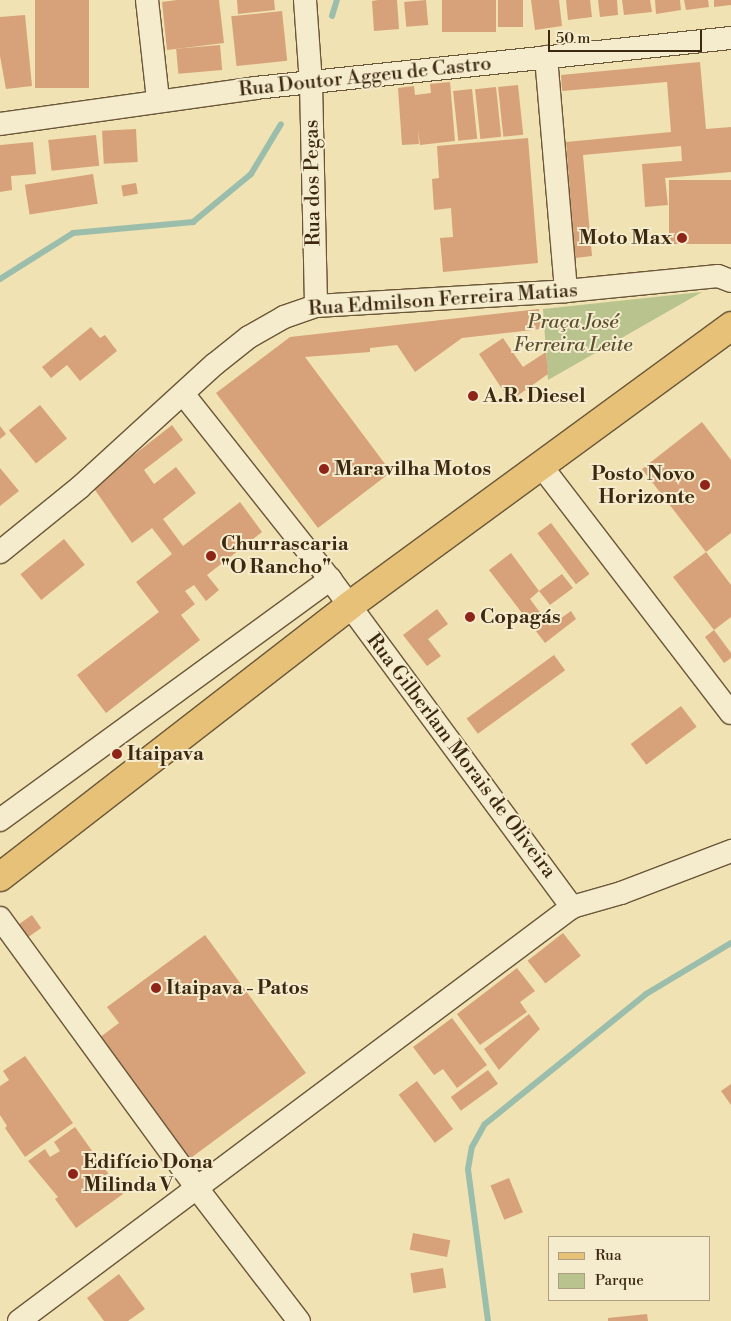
<!DOCTYPE html>
<html>
<head>
<meta charset="utf-8">
<style>
  body { margin:0 }
  #map { position:relative; width:731px; height:1321px; overflow:hidden; background:#f0e2b2; font-family:"Libre Bodoni",serif }
  div>[style] { position:absolute }
  [style*='--x'] { left:calc(var(--x)*1px); top:calc(var(--y)*1px); width:calc(var(--w)*1px); rotate:calc(var(--a)*1deg) }
  .green>* { inset:0; background:#b8c38d }
  .stream>* { height:6px; margin:-3px; padding:0 3px; transform-origin:3px; border-radius:3px; background:#9abeab }
  .building>* { inset:0; background:#d7a279; transform-origin:0 0 }
  .roads { filter:drop-shadow(1px 0 #6a5738) drop-shadow(-1px 0 #6a5738) drop-shadow(0 1px #6a5738) drop-shadow(0 -1px #6a5738) }
  .street>* { height:22px; margin:-11px; padding:0 11px; transform-origin:11px; border-radius:11px; background:#f5eccd }
  .primary>* { height:28px; margin:-14px; padding:0 14px; transform-origin:14px; border-radius:14px; background:#e8c179 }
  .dots>* { width:14px; height:14px; translate:-50% -50%; box-sizing:border-box; border:2px solid #f5eccd; border-radius:50% }
  span { translate:-50% -50%; white-space:nowrap; text-align:center; line-height:1.15; -webkit-text-stroke:4px #f5eccd; paint-order:stroke }
  .street-label { font-size:20px; color:#3d2910 }
  .poi-label { font-size:20px; color:#3d2910; font-weight:700 }
  .right { translate:-100% -50%; text-align:right }
  .left { translate:0 -50%; text-align:left }
  .park-label { font-size:20px; color:#5c502f; font-style:italic }
  .legend { position:absolute; left:548px; top:1236px; width:162px; height:65px; box-sizing:border-box; background:#f5eccd; border:1px solid #ab9e81; margin:0; padding:6px 9px; list-style:none; font-size:15px; color:#3d2910 }
  .legend li { display:flex; align-items:center; gap:10px; height:25px }
  .legend b { width:25px; border:1px solid #ab9e81 }
  .scale { position:absolute; left:548px; top:30px; width:154px; height:22px; box-sizing:border-box; border:2px solid #3d2910; border-top:0; padding-left:6px; font-size:15px; line-height:18px; white-space:nowrap; color:#3d2910; -webkit-text-stroke:4px #f5eccd; paint-order:stroke }
</style>
</head>
<body>
<div id="map">
  <div class="green">
    <div style="clip-path:polygon(702px 292px,548px 380px,543px 309px)"></div>
  </div>
  <div class="stream">
    <div style="--x:332;--y:16;--w:17;--a:-73"></div>
    <div style="--x:0;--y:279;--w:86;--a:-32.2"></div>
    <div style="--x:73;--y:233;--w:121;--a:-5.2"></div>
    <div style="--x:193;--y:222;--w:75;--a:-39.6"></div>
    <div style="--x:251;--y:174;--w:58;--a:-59"></div>
    <div style="--x:488;--y:1321;--w:153;--a:-97.5"></div>
    <div style="--x:468;--y:1169;--w:22;--a:-80"></div>
    <div style="--x:472;--y:1147;--w:26;--a:-61"></div>
    <div style="--x:485;--y:1124;--w:207;--a:-38.9"></div>
    <div style="--x:646;--y:994;--w:99;--a:-31"></div>
  </div>
  <div class="building">
    <div style="left:35px;top:0;width:54px;height:88px"></div>
    <div style="clip-path:polygon(177px 0,219px 0,224px 43px,167px 50px,162px 2px)"></div>
    <div style="clip-path:polygon(237px 0,274px 0,275px 10px,238px 14px)"></div>
    <div style="clip-path:polygon(378px 0,397px 0,399px 29px,374px 31px,372px 1px)"></div>
    <div style="left:426px;top:0;width:25px;height:22px;rotate:85deg"></div>
    <div style="left:442px;top:0;width:54px;height:32px"></div>
    <div style="left:498px;top:0;width:25px;height:27px"></div>
    <div style="clip-path:polygon(531px 0,559px 0,562px 26px,535px 30px)"></div>
    <div style="clip-path:polygon(566px 0,590px 0,592px 17px,568px 20px)"></div>
    <div style="clip-path:polygon(598px 0,617px 0,618px 15px,600px 17px)"></div>
    <div style="clip-path:polygon(622px 0,650px 0,652px 12px,624px 15px)"></div>
    <div style="clip-path:polygon(655px 0,680px 0,681px 10px,656px 14px)"></div>
    <div style="clip-path:polygon(684px 0,708px 0,709px 7px,686px 10px)"></div>
    <div style="clip-path:polygon(714px 0,731px 0,731px 5px,714px 7px)"></div>
    <div style="left:282px;top:11px;width:50px;height:51px;rotate:84deg"></div>
    <div style="clip-path:polygon(25px 15px,32px 86px,6px 89px,0 56px,0 17px)"></div>
    <div style="left:220px;top:45px;width:25px;height:44px;rotate:85deg"></div>
    <div style="clip-path:polygon(700px 62px,706px 129px,731px 127px,731px 172px,665px 178px,668px 205px,645px 207px,642px 164px,682px 161px,681px 146px,583px 155px,592px 256px,575px 258px,566px 142px,671px 132px,667px 82px,562px 91px,561px 75px)"></div>
    <div style="clip-path:polygon(450px 82px,455px 141px,420px 145px,418px 130px,419px 144px,402px 145px,398px 88px,414px 86px,415px 95px,431px 93px,430px 84px)"></div>
    <div style="left:518px;top:85px;width:50px;height:20px;rotate:84deg"></div>
    <div style="left:496px;top:87px;width:50px;height:21px;rotate:84deg"></div>
    <div style="left:472px;top:89px;width:50px;height:19px;rotate:84deg"></div>
    <div style="left:136px;top:129px;width:33px;height:34px;rotate:87deg"></div>
    <div style="left:96px;top:135px;width:31px;height:48px;rotate:84deg"></div>
    <div style="clip-path:polygon(528px 138px,538px 263px,443px 272px,440px 238px,453px 237px,451px 208px,434px 210px,432px 179px,439px 178px,437px 146px)"></div>
    <div style="clip-path:polygon(33px 142px,36px 174px,11px 176px,12px 190px,0 192px,0 145px)"></div>
    <div style="left:93px;top:174px;width:30px;height:69px;rotate:81deg"></div>
    <div style="left:731px;top:180px;width:64px;height:62px;rotate:90deg"></div>
    <div style="left:136px;top:183px;width:11px;height:15px;rotate:80deg"></div>
    <div style="clip-path:polygon(539px 309px,541px 329px,462px 338px,415px 372px,397px 345px,370px 348px,370px 352px,305px 357px,391px 472px,318px 528px,216px 393px,290px 337px)"></div>
    <div style="clip-path:polygon(91px 327px,100px 338px,105px 335px,117px 351px,80px 381px,67px 365px,51px 378px,42px 367px)"></div>
    <div style="clip-path:polygon(503px 338px,523px 367px,546px 352px,548px 374px,510px 401px,479px 354px)"></div>
    <div style="left:40px;top:405px;width:43px;height:40px;rotate:51deg"></div>
    <div style="clip-path:polygon(702px 422px,731px 460px,731px 533px,706px 552px,642px 469px)"></div>
    <div style="clip-path:polygon(172px 425px,183px 440px,144px 470px,154px 484px,176px 467px,196px 493px,163px 519px,183px 546px,240px 502px,262px 532px,207px 575px,219px 590px,206px 601px,194px 585px,185px 591px,195px 604px,181px 615px,200px 640px,106px 713px,77px 675px,159px 612px,136px 582px,172px 554px,152px 528px,132px 543px,93px 487px)"></div>
    <div style="clip-path:polygon(0 426px,6px 434px,0 439px)"></div>
    <div style="clip-path:polygon(0 468px,19px 491px,0 506px)"></div>
    <div style="left:551px;top:523px;width:64px;height:17px;rotate:53deg"></div>
    <div style="left:64px;top:539px;width:33px;height:56px;rotate:51deg"></div>
    <div style="clip-path:polygon(706px 552px,731px 585px,731px 617px,714px 630px,731px 653px,731px 658px,724px 663px,705px 637px,714px 630px,673px 577px)"></div>
    <div style="clip-path:polygon(511px 553px,539px 591px,562px 574px,573px 588px,550px 605px,539px 591px,530px 599px,550px 626px,571px 611px,576px 619px,545px 643px,489px 570px)"></div>
    <div style="clip-path:polygon(437px 609px,448px 624px,428px 639px,441px 656px,427px 666px,403px 635px)"></div>
    <div style="left:554px;top:655px;width:19px;height:108px;rotate:54deg"></div>
    <div style="left:681px;top:706px;width:26px;height:63px;rotate:53deg"></div>
    <div style="left:32px;top:915px;width:16px;height:17px;rotate:55deg"></div>
    <div style="left:563px;top:933px;width:29px;height:45px;rotate:52deg"></div>
    <div style="clip-path:polygon(205px 935px,306px 1073px,188px 1160px,99px 1038px,119px 1023px,107px 1007px)"></div>
    <div style="clip-path:polygon(517px 968px,535px 991px,520px 1002px,527px 1012px,480px 1045px,457px 1014px)"></div>
    <div style="clip-path:polygon(529px 1014px,540px 1029px,499px 1070px,484px 1049px)"></div>
    <div style="clip-path:polygon(452px 1018px,487px 1065px,457px 1088px,443px 1069px,434px 1075px,413px 1047px)"></div>
    <div style="clip-path:polygon(25px 1056px,73px 1123px,25px 1157px,5px 1128px,7px 1126px,0 1115px,0 1086px,9px 1080px,3px 1071px)"></div>
    <div style="left:488px;top:1070px;width:17px;height:46px;rotate:54deg"></div>
    <div style="left:417px;top:1081px;width:60px;height:23px;rotate:53deg"></div>
    <div style="clip-path:polygon(731px 1084px,731px 1105px,721px 1091px)"></div>
    <div style="clip-path:polygon(75px 1127px,123px 1194px,76px 1228px,55px 1199px,58px 1197px,28px 1161px,45px 1149px,50px 1157px,60px 1151px,54px 1142px)"></div>
    <div style="left:509px;top:1178px;width:37px;height:20px;rotate:68deg"></div>
    <div style="left:413px;top:1233px;width:38px;height:17px;rotate:11deg"></div>
    <div style="left:443px;top:1268px;width:20px;height:33px;rotate:81deg"></div>
    <div style="clip-path:polygon(119px 1274px,145px 1309px,128px 1321px,104px 1321px,87px 1298px)"></div>
    <div style="clip-path:polygon(647px 1314px,648px 1321px,608px 1321px,608px 1318px)"></div>
  </div>
  <div class="roads">
    <div class="street">
      <div style="--x:147;--y:0;--w:101;--a:83.7"></div>
      <div style="--x:305;--y:0;--w:83;--a:85.9"></div>
      <div style="--x:311;--y:83;--w:223;--a:88.7"></div>
      <div style="--x:546;--y:57;--w:235;--a:85.1"></div>
      <div style="--x:0;--y:124;--w:258;--a:-8"></div>
      <div style="--x:255;--y:88;--w:479;--a:-6"></div>
      <div style="--x:184;--y:395;--w:235;--a:51.6"></div>
      <div style="--x:330;--y:579;--w:408;--a:53.6"></div>
      <div style="--x:542;--y:467;--w:310;--a:52.5"></div>
      <div style="--x:0;--y:552;--w:102;--a:-39"></div>
      <div style="--x:79;--y:488;--w:184;--a:-42.4"></div>
      <div style="--x:215;--y:364;--w:43;--a:-38.5"></div>
      <div style="--x:249;--y:337;--w:40;--a:-29.7"></div>
      <div style="--x:284;--y:317;--w:34;--a:-19"></div>
      <div style="--x:316;--y:306;--w:250;--a:-3.4"></div>
      <div style="--x:566;--y:291;--w:153;--a:-5.6"></div>
      <div style="--x:718;--y:276;--w:14;--a:21"></div>
      <div style="--x:0;--y:820;--w:409;--a:-36.1"></div>
      <div style="--x:0;--y:918;--w:333;--a:53.9"></div>
      <div style="--x:196;--y:1187;--w:169;--a:52.5"></div>
      <div style="--x:19;--y:1321;--w:691;--a:-36.82"></div>
      <div style="--x:572;--y:907;--w:51;--a:-15.9"></div>
      <div style="--x:621;--y:893;--w:118;--a:-20.9"></div>
    </div>
    <div class="primary">
      <div style="--x:0;--y:877;--w:442;--a:-37.8"></div>
      <div style="--x:349;--y:606;--w:474;--a:-36.2"></div>
    </div>
  </div>
  <div class="dots">
    <div style="left:682px;top:238px;background:#8f2418"></div>
    <div style="left:473px;top:396px;background:#8f2418"></div>
    <div style="left:324px;top:469px;background:#8f2418"></div>
    <div style="left:705px;top:485px;background:#8f2418"></div>
    <div style="left:211px;top:556px;background:#8f2418"></div>
    <div style="left:470px;top:617px;background:#8f2418"></div>
    <div style="left:117px;top:754px;background:#8f2418"></div>
    <div style="left:156px;top:988px;background:#8f2418"></div>
    <div style="left:73px;top:1174px;background:#8f2418"></div>
  </div>
  <div class="street-label">
    <span style="left:365px;top:77px;rotate:-6deg">Rua Doutor Aggeu de Castro</span>
    <span style="left:313px;top:183px;rotate:-91deg">Rua dos Pegas</span>
    <span style="left:443px;top:300px;rotate:-4deg">Rua Edmilson Ferreira Matias</span>
    <span style="left:461px;top:756px;rotate:53deg">Rua Gilberlam Morais de Oliveira</span>
  </div>
  <div class="poi-label">
    <span class="right" style="left:672px;top:238px">Moto Max</span>
    <span class="left" style="left:483px;top:396px">A.R. Diesel</span>
    <span class="left" style="left:334px;top:469px">Maravilha Motos</span>
    <span class="right" style="left:695px;top:486px">Posto Novo<br>Horizonte</span>
    <span class="left" style="left:221px;top:556px">Churrascaria<br>"O Rancho"</span>
    <span class="left" style="left:480px;top:617px">Copagás</span>
    <span class="left" style="left:127px;top:754px">Itaipava</span>
    <span class="left" style="left:166px;top:988px">Itaipava - Patos</span>
    <span class="left" style="left:83px;top:1174px">Edifício Dona<br>Milinda V</span>
  </div>
  <div class="park-label">
    <span style="left:573px;top:334px">Praça José<br>Ferreira Leite</span>
  </div>
  <ul class="legend">
  <li><b style="height:6px;background:#e8c179"></b>Rua</li>
  <li><b style="height:14px;background:#b8c38d"></b>Parque</li>
  </ul>
  <div class="scale">50 m</div>
</div>
</body>
</html>
